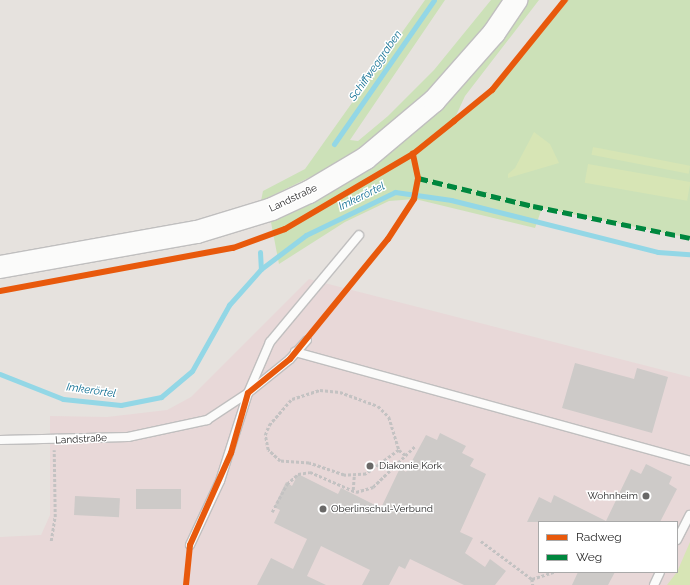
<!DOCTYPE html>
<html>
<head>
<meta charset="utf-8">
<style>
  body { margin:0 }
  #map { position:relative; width:690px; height:585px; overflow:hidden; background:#e6e2de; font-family:Raleway,sans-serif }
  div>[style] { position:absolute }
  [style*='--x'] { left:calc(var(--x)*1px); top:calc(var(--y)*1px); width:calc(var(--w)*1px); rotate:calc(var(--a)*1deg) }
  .medical>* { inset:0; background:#e8d8d8 }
  .green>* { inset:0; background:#cce1b8 }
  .pitch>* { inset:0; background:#d7e5b5; transform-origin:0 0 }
  .stream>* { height:5px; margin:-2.5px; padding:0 2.5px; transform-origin:2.5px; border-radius:2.5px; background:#93d7e6 }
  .building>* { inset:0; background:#cdcac8; transform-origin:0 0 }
  .path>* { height:2.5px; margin-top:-1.25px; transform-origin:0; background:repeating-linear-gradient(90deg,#c3c2c2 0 3px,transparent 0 5px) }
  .roads { filter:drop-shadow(1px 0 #c0bfbf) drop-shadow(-1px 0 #c0bfbf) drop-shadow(0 1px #c0bfbf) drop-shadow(0 -1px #c0bfbf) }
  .service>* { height:8px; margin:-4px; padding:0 4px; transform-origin:4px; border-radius:4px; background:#fbfbfa }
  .secondary>* { height:22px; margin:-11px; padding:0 11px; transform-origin:11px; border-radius:11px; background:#fbfbfa }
  .quiet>* { height:5px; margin-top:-2.5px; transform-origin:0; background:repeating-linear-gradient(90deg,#00873e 0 10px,transparent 0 15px) }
  .cycleway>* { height:6px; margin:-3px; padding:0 3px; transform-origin:3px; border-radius:3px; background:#e8590c }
  .dots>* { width:11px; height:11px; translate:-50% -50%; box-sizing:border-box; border:2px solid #fff; border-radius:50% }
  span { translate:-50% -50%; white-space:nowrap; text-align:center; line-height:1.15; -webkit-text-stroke:3px #fff; paint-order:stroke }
  .street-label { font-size:10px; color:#282828 }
  .poi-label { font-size:10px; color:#282828 }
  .left { translate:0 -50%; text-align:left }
  .right { translate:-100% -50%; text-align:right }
  .water-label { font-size:11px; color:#127093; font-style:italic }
  .legend { position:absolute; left:538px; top:521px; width:140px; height:52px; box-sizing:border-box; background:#fff; border:1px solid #a9a9a9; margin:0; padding:5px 7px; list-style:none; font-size:12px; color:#282828 }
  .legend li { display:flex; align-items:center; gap:8px; height:20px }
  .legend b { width:20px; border:1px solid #a9a9a9 }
</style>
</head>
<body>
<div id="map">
  <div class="medical">
    <div style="clip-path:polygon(evenodd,309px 279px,690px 377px,690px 585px,0 585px,0 537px,41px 535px,50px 515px,50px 416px,107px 417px,167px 410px,191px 397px,309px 279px,539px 522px,677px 522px,677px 572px,539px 572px,539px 522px)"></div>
  </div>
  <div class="green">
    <div style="clip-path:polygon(425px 0,445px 0,350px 140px,358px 141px,388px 116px,434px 70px,491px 0,504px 0,486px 28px,404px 117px,333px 166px,261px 201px,263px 191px,305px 169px)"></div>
    <div style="clip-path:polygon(526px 0,539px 0,465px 96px,454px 120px,492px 90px,565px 0,690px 0,690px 238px,542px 208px,535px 228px,415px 199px,389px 201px,345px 222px,279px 264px,270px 217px,325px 191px)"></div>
  </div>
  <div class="pitch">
    <div style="clip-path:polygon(534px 132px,550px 144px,559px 163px,508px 178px,508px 174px,515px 168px)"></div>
    <div style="left:593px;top:147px;width:99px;height:8px;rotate:11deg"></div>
    <div style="left:588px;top:164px;width:104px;height:19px;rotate:10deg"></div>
    <div style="clip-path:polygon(690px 542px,690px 585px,667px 585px,677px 572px)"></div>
  </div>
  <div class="stream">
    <div style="--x:334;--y:144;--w:175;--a:-55.2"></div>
    <div style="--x:260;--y:252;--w:17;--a:87"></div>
    <div style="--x:0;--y:374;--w:68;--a:21.6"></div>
    <div style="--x:63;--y:399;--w:58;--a:5.9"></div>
    <div style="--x:121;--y:405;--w:41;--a:-11.3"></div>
    <div style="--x:161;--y:397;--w:40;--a:-40"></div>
    <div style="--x:192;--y:371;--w:76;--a:-60.7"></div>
    <div style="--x:229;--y:305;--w:48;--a:-48.4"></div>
    <div style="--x:261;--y:269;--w:56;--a:-37.1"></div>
    <div style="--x:306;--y:235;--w:99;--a:-25.8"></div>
    <div style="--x:395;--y:192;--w:57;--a:8.1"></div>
    <div style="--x:451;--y:200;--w:213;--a:14.1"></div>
    <div style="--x:658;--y:252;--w:32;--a:4"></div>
  </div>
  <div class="building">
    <div style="clip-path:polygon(575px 363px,634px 379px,637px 368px,668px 377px,652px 433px,562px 408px)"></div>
    <div style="clip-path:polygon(440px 433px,466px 446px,462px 453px,474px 459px,470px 466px,486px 474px,460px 532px,473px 538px,465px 553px,485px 567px,490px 559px,506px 571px,495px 585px,464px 585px,410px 559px,405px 569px,399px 566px,389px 585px,362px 585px,370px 570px,321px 546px,307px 576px,326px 585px,257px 585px,271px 558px,293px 569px,307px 539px,274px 523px,280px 510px,274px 507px,286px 482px,292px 486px,298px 474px,338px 494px,341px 488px,381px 508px,400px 468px,406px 472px,426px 435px,437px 440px)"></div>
    <div style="clip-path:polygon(646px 464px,672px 477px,669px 484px,677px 489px,660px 522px,527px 522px,539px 497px,551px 503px,554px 495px,606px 521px,631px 469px,641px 474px)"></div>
    <div style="left:136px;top:489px;width:45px;height:20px"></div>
    <div style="left:75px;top:496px;width:45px;height:19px;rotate:3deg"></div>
    <div style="clip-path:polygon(578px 572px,615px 572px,608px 585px,572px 585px)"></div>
  </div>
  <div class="path">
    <div style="--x:399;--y:450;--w:41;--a:144"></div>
    <div style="--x:366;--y:474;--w:22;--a:177"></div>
    <div style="--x:344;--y:475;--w:37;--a:-161"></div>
    <div style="--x:309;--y:463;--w:29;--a:-176"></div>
    <div style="--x:280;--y:461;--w:16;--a:-137"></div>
    <div style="--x:268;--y:450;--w:15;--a:-101"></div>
    <div style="--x:265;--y:435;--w:11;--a:-68"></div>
    <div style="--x:269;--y:425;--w:35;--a:-49"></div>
    <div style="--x:292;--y:399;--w:29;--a:-18"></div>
    <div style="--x:320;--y:390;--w:20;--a:6"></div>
    <div style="--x:340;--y:392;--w:40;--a:20.2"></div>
    <div style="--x:378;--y:406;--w:16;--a:45"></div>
    <div style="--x:389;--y:417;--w:34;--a:73"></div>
    <div style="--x:399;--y:450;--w:10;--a:37"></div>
    <div style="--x:353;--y:490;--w:14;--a:-86"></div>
    <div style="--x:272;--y:512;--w:32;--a:-62"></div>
    <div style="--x:287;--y:484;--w:15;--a:-42"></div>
    <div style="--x:298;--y:474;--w:12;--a:-9"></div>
    <div style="--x:310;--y:472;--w:50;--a:23.5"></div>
    <div style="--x:356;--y:492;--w:18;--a:-16"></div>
    <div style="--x:373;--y:487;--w:59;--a:-44.3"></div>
    <div style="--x:51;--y:541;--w:24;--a:-81"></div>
    <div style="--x:55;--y:517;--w:67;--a:-90.9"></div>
    <div style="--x:481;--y:541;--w:64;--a:36.7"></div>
    <div style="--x:532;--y:579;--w:23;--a:-18"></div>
    <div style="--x:532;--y:579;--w:6;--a:81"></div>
  </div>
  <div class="roads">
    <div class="service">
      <div style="--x:295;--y:352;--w:410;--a:15.4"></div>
      <div style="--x:0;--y:440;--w:128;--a:-1.3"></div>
      <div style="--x:128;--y:437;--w:81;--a:-12.1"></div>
      <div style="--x:207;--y:420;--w:49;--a:-33.4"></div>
      <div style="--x:248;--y:393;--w:54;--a:-39"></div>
      <div style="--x:290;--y:359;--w:25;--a:-48"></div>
      <div style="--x:677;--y:540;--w:28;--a:-63"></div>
      <div style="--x:190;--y:545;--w:71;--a:-64.9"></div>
      <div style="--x:220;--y:481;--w:92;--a:-72.3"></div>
      <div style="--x:248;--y:393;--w:56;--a:-66.7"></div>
      <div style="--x:270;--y:342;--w:139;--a:-50.2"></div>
      <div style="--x:654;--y:585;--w:14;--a:-65"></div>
    </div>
    <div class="secondary">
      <div style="--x:0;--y:267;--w:200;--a:-10.1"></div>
      <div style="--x:197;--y:232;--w:78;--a:-17"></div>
      <div style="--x:272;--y:209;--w:41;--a:-24.7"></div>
      <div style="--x:309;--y:192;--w:66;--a:-30.8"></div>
      <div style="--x:366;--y:158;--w:89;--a:-40"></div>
      <div style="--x:434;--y:101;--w:91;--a:-48.6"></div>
      <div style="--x:494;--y:33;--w:40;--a:-56"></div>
    </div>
  </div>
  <div class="quiet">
    <div style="--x:418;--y:178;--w:118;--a:13.7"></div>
    <div style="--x:533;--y:206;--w:160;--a:11.5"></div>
  </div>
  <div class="cycleway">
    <div style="--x:0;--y:291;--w:237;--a:-10.5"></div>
    <div style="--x:233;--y:248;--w:55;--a:-20.1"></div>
    <div style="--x:285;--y:229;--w:148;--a:-30.4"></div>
    <div style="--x:413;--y:154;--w:53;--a:-38.8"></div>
    <div style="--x:454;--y:121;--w:49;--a:-39.2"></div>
    <div style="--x:492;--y:90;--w:116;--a:-51"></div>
    <div style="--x:186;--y:585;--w:40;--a:-84.3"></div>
    <div style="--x:190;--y:545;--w:101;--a:-66"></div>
    <div style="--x:231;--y:453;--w:62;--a:-74.2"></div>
    <div style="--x:248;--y:393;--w:54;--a:-39"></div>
    <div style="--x:290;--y:359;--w:155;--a:-50.8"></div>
    <div style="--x:388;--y:239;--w:48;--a:-57"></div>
    <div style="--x:414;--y:199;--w:21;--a:-79"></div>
    <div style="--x:418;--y:178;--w:25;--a:-102"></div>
  </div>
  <div class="dots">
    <div style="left:370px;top:466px;background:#6a6968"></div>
    <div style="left:646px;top:496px;background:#6a6968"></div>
    <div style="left:323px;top:509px;background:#6a6968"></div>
  </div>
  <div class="street-label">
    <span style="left:293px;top:198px;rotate:-25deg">Landstraße</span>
    <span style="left:81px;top:439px;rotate:-3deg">Landstraße</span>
  </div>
  <div class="poi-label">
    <span class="left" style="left:379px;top:466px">Diakonie Kork</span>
    <span class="right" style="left:638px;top:496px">Wohnheim</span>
    <span class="left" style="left:331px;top:509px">Oberlinschul-Verbund</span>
  </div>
  <div class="water-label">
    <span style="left:376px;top:66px;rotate:-55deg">Schiffweggraben</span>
    <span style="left:362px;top:197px;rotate:-26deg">Imkerörtel</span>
    <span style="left:91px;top:391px;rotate:8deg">Imkerörtel</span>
  </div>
  <ul class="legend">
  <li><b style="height:5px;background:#e8590c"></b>Radweg</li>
  <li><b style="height:5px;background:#00873e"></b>Weg</li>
  </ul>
</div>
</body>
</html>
